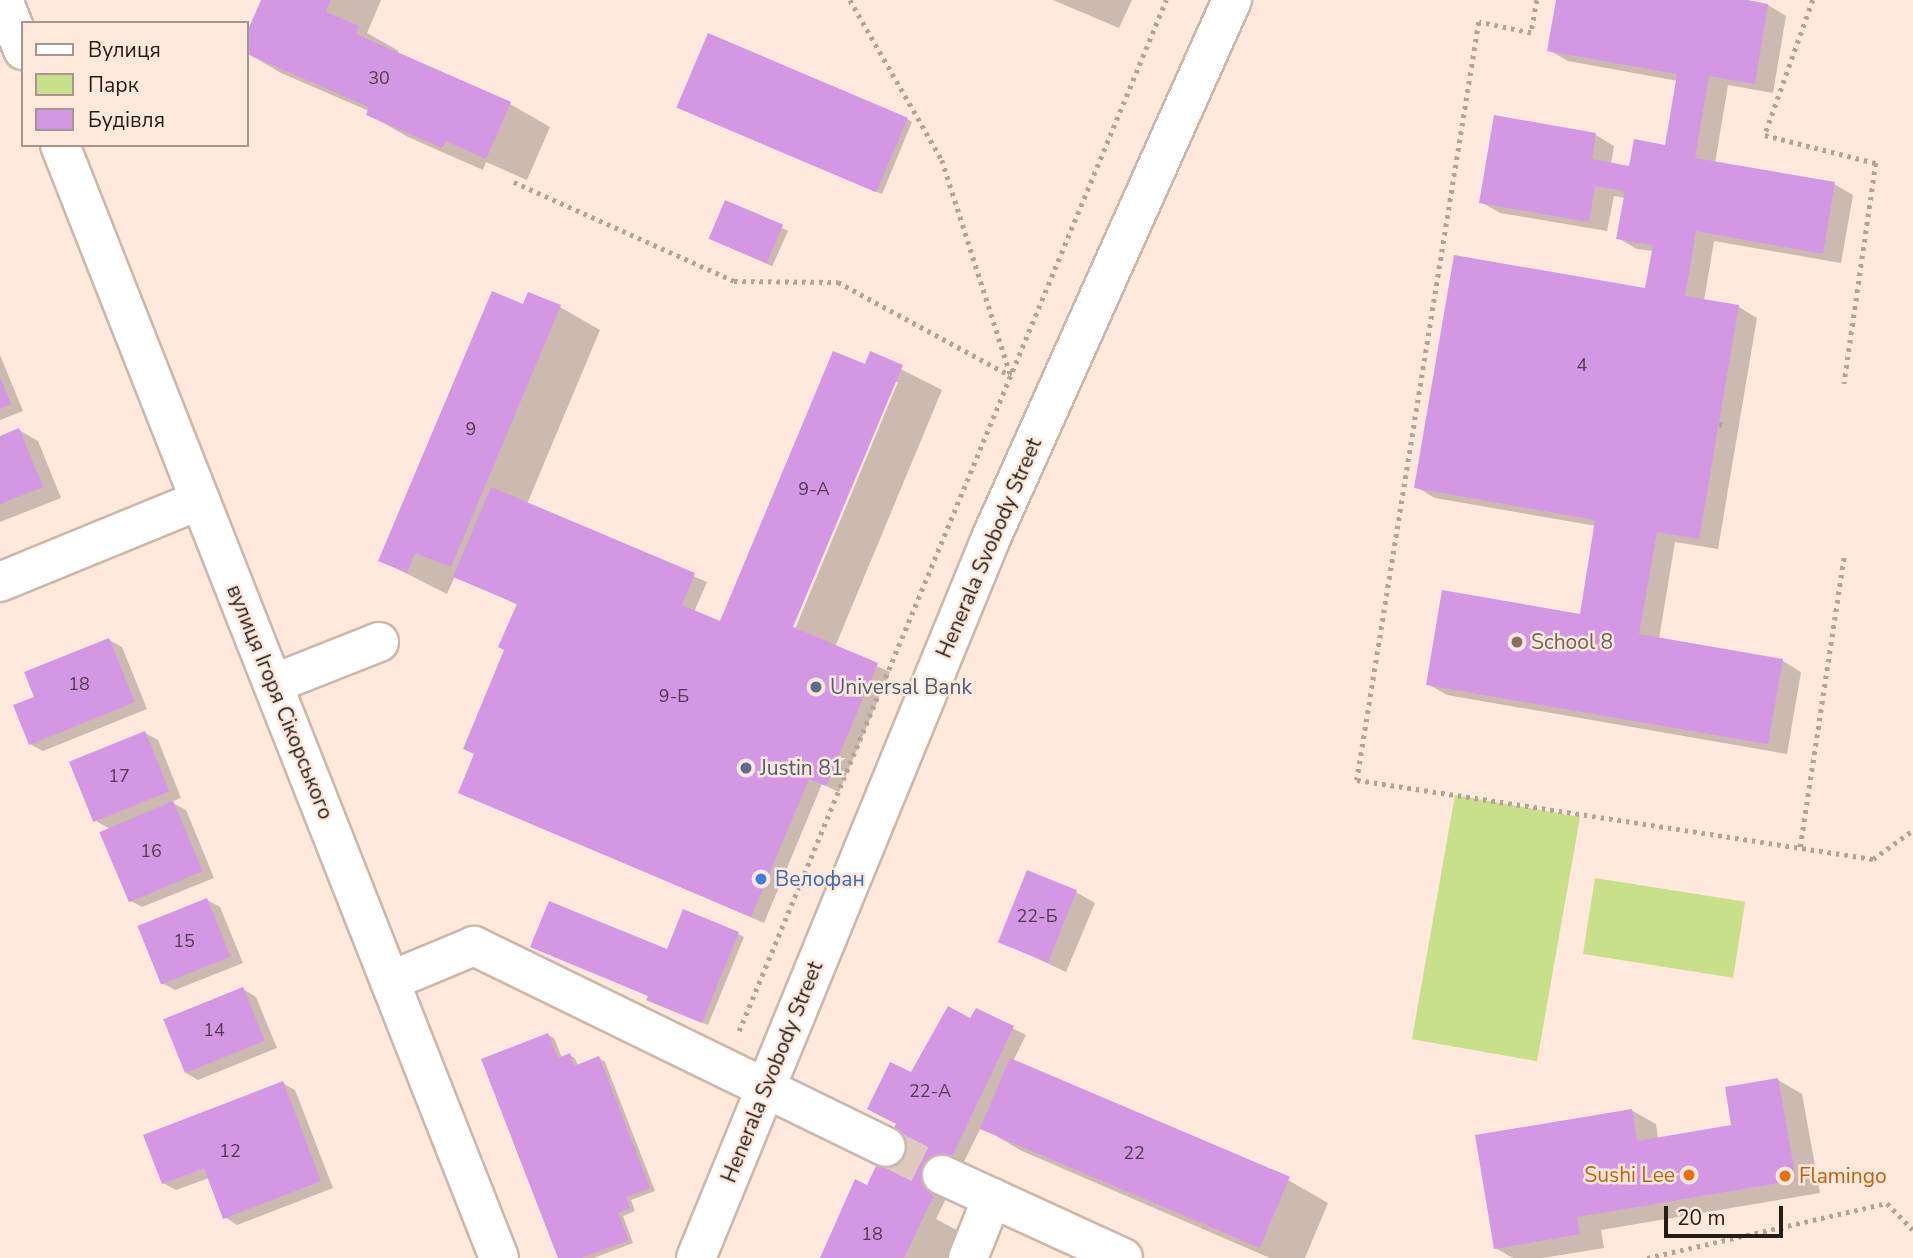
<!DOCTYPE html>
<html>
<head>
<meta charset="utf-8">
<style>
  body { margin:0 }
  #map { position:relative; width:1913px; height:1258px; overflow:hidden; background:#ffe8dc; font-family:"Nunito Sans",sans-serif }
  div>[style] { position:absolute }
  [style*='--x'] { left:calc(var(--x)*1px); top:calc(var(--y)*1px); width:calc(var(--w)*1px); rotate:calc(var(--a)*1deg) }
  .green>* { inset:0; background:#c8e08a; transform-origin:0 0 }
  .shadow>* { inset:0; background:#0003; transform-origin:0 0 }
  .building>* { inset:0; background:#d497e3; transform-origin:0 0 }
  .minor-tunnel>* { height:38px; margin-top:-19px; transform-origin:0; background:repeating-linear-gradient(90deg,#dec9be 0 38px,transparent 0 57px) }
  .path>* { height:4.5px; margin-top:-2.25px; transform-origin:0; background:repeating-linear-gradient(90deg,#b5a39a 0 3.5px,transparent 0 8.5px) }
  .roads { filter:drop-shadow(2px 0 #ccb7ab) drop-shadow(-2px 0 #ccb7ab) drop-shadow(0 2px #ccb7ab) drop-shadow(0 -2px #ccb7ab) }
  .minor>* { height:38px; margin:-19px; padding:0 19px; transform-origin:19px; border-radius:19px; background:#fff }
  .dots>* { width:19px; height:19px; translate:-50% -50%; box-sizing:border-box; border:4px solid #ffe8dc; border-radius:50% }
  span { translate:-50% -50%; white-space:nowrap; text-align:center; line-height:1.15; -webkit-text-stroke:5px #ffe8dc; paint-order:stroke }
  .number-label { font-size:18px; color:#503b4a }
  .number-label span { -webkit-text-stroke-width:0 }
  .street-label { font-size:21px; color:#241c17 }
  .education-label { font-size:21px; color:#785e54 }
  .left { translate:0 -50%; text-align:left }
  .service-label { font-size:21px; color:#4e5e75 }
  .shop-label { font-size:21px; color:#366cbe }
  .food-label { font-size:21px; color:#c56008 }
  .right { translate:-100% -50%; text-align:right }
  .legend { position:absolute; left:21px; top:21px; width:228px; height:126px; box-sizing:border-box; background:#ffe8dc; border:2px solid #a7968d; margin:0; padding:9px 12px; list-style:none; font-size:21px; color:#241c17 }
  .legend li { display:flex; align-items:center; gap:14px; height:35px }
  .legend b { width:35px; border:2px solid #a7968d }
  .scale { position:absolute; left:1664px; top:1206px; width:119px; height:32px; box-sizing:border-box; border:4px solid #241c17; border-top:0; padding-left:9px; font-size:21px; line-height:24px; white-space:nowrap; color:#241c17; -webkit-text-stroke:5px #ffe8dc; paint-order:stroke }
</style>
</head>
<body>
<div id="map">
  <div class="green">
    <div style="left:1455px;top:795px;width:127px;height:248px;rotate:10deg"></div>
    <div style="left:1595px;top:878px;width:152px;height:77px;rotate:9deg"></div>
  </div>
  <div class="shadow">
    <div style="clip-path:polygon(263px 0,381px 0,367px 33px,399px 51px,397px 54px,510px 104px,550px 127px,527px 180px,486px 162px,483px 170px,408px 137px,368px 114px,369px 111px,281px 73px,247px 53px,247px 37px)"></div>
    <div style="clip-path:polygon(1053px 0,1132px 0,1119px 28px)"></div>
    <div style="clip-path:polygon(1557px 0,1738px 0,1768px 5px,1786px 16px,1773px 93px,1728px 85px,1715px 163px,1834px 184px,1853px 195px,1841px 263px,1714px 241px,1704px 301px,1739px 307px,1757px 318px,1718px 549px,1675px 542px,1659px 639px,1783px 661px,1801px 672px,1787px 754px,1447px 695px,1428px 684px,1581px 616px,1596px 526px,1435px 498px,1416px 487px,1647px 290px,1653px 251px,1637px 249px,1618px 238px,1625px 198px,1614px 196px,1607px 231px,1500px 213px,1481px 202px,1596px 135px,1614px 146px,1611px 164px,1631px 168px,1666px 147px,1678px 81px,1568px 61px,1549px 50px)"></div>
    <div style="clip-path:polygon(685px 110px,907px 119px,912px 122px,882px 194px)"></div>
    <div style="left:726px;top:203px;width:68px;height:39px;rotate:24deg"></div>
    <div style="clip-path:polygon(evenodd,529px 294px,560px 307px,600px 330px,527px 504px,707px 582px,694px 612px,728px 626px,871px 354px,942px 390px,835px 647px,890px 672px,839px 792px,822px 784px,764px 923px,460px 792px,476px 755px,518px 605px,455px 576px,447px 594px,380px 560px,529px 294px,894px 382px,898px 382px,792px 636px,788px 635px,894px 382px)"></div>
    <div style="clip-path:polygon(0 355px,23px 411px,0 420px)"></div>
    <div style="clip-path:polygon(19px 430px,38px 441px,61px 498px,0 522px,0 438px)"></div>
    <div style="clip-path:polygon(109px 640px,122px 647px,147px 709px,43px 751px,30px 744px,36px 698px)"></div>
    <div style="clip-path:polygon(145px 733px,158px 740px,181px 798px,171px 802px,186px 810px,214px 878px,142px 907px,129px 900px,110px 829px,94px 820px)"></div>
    <div style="clip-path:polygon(1076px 892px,1095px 903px,1066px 972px,999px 941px)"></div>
    <div style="clip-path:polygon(207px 900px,220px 907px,243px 963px,175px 990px,162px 983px)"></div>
    <div style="clip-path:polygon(738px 934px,744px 937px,708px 1025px,654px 1003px,650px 996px,668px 951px)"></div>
    <div style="clip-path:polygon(243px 989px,256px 997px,277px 1048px,198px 1080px,186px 1073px)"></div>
    <div style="clip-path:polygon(976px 1010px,1026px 1035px,1013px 1061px,1288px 1180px,1328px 1203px,1305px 1258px,1270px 1258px,1022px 1151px,981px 1127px,936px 1219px,964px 1234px,954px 1258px,822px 1258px,868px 1187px,898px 1124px,912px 1074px,971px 1021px)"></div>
    <div style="clip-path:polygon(548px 1035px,554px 1038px,562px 1058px,569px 1055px,575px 1058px,578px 1066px,599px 1058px,605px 1062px,655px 1191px,631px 1200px,635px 1211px,623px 1216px,633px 1243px,594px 1258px,560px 1258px)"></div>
    <div style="clip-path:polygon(1778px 1080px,1802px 1094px,1820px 1193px,1601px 1230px,1604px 1248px,1543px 1258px,1513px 1258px,1495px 1248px,1631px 1110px,1656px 1124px,1658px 1139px,1733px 1127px)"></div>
    <div style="clip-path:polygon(282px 1083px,295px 1090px,333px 1188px,237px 1225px,225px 1217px,209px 1178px,176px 1190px,163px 1183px)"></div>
  </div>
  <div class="building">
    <div style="clip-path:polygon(261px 0,331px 0,326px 12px,359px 26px,356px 34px,511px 102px,486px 159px,446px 141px,442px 148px,366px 115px,369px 107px,247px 54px,247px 32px)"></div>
    <div style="clip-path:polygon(1556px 0,1748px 0,1768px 4px,1755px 84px,1709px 76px,1695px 158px,1835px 182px,1823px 254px,1696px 231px,1685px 296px,1739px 305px,1699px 539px,1657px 532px,1639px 634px,1783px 659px,1768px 744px,1426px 685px,1442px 590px,1580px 614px,1595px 520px,1414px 488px,1454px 255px,1645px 288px,1653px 245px,1616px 239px,1625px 191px,1595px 186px,1589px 222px,1479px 203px,1494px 115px,1596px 133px,1592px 159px,1629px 166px,1634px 139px,1665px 145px,1677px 74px,1547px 51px)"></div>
    <div style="left:708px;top:33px;width:217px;height:81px;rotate:23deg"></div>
    <div style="left:725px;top:200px;width:63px;height:42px;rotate:23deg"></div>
    <div style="clip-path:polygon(492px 291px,523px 304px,528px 292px,561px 305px,451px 567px,415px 553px,407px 573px,378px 561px)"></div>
    <div style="clip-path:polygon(833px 351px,865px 364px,870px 351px,903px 365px,793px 627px,878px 663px,826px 786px,809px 779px,751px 917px,458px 793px,474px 754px,463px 749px,504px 650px,498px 647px,517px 604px,453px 577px,491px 487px,695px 573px,682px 605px,720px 621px)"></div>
    <div style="clip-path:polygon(0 377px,11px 404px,0 409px)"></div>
    <div style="clip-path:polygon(19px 428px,43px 487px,0 504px,0 436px)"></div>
    <div style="clip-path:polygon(109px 638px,135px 702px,29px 745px,13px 705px,34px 697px,24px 672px)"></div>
    <div style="left:145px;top:731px;width:65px;height:82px;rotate:68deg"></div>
    <div style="left:173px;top:801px;width:76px;height:80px;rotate:67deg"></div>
    <div style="left:1027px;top:870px;width:54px;height:78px;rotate:22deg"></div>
    <div style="left:207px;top:898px;width:63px;height:75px;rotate:68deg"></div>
    <div style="clip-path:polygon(549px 901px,667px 949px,683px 909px,739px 932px,702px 1023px,646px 1000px,648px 996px,530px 947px)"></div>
    <div style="left:243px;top:987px;width:58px;height:86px;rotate:68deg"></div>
    <div style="clip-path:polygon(948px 1006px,970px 1018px,976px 1008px,1014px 1026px,904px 1258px,820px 1258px,855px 1179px,867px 1185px,896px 1124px,867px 1109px,890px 1062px,911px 1072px)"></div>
    <div style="clip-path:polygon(548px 1033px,558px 1058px,570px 1053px,574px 1066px,599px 1056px,650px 1188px,626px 1197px,630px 1208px,618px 1213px,629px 1240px,581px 1258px,558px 1258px,481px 1059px)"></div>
    <div style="left:1010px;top:1058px;width:304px;height:77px;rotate:23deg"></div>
    <div style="clip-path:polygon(1778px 1078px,1796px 1180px,1577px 1217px,1580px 1234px,1494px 1249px,1475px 1135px,1632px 1109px,1637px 1141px,1731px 1125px,1725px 1087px)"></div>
    <div style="clip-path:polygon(283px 1081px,321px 1181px,223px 1219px,204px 1168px,162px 1184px,143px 1135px)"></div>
  </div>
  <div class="minor-tunnel">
    <div style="--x:886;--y:1147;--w:63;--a:26.6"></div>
  </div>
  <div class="path">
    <div style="--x:850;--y:0;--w:185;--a:60.1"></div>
    <div style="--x:942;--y:160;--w:227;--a:72.3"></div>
    <div style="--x:1537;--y:0;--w:34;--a:100"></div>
    <div style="--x:1531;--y:33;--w:53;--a:-168.1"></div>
    <div style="--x:1479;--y:22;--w:768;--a:99.14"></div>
    <div style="--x:1357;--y:780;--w:522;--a:8.7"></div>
    <div style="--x:1873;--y:859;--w:49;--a:-35.9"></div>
    <div style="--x:1813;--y:0;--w:143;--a:109.6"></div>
    <div style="--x:1765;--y:135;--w:114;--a:14.2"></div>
    <div style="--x:1876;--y:163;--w:223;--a:98.2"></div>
    <div style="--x:514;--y:182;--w:241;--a:24.2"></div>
    <div style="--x:734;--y:281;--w:104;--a:0.6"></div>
    <div style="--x:838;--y:282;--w:197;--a:28.5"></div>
    <div style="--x:1719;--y:424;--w:7;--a:8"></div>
    <div style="--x:1800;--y:847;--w:294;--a:-81.4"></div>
    <div style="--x:739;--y:1031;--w:1116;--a:-67.5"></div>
    <div style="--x:1647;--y:1258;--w:246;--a:-12.9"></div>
    <div style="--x:1887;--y:1203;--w:37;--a:46"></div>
  </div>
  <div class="roads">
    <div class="minor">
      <div style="--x:3;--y:0;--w:54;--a:68.2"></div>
      <div style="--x:60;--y:145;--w:1196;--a:68.47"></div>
      <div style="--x:0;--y:582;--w:216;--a:-22.3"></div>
      <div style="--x:273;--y:684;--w:114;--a:-21.6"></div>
      <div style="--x:390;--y:981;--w:91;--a:-22.6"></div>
      <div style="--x:474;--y:946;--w:458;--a:26"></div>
      <div style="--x:942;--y:1175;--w:199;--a:24.6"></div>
      <div style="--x:696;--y:1258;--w:778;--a:-67.72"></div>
      <div style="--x:991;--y:538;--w:590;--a:-65.87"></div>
      <div style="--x:968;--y:1258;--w:65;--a:-68.2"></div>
    </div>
  </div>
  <div class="dots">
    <div style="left:1517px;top:642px;background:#8d6e63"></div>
    <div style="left:816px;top:687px;background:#5c6f8a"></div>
    <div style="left:746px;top:768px;background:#5c6f8a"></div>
    <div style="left:761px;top:879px;background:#3f7fe0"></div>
    <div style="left:1689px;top:1175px;background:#e8710a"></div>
    <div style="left:1785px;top:1176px;background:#e8710a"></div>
  </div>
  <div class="number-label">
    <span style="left:379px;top:78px">30</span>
    <span style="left:1582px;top:365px">4</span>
    <span style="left:471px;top:429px">9</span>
    <span style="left:814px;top:489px">9-А</span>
    <span style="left:79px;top:684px">18</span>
    <span style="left:674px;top:696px">9-Б</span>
    <span style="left:119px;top:776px">17</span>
    <span style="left:151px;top:851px">16</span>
    <span style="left:1037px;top:916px">22-Б</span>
    <span style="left:184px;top:941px">15</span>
    <span style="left:214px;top:1030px">14</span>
    <span style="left:930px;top:1091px">22-А</span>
    <span style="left:230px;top:1151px">12</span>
    <span style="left:1134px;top:1153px">22</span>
    <span style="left:872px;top:1234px">18</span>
  </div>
  <div class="street-label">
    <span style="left:989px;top:548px;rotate:-67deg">Henerala Svobody Street</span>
    <span style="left:280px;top:702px;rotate:68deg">вулиця Ігоря Сікорського</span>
    <span style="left:772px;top:1072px;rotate:-68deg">Henerala Svobody Street</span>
  </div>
  <div class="education-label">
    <span class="left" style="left:1531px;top:642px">School 8</span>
  </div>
  <div class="service-label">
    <span class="left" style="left:830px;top:687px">Universal Bank</span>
    <span class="left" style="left:760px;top:768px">Justin 81</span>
  </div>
  <div class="shop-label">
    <span class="left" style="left:775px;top:879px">Велофан</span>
  </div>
  <div class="food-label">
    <span class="right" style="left:1675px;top:1175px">Sushi Lee</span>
    <span class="left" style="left:1799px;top:1176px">Flamingo</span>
  </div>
  <ul class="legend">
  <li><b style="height:9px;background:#fff"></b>Вулиця</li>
  <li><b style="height:19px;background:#c8e08a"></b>Парк</li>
  <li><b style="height:19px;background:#d497e3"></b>Будівля</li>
  </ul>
  <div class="scale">20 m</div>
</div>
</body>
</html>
